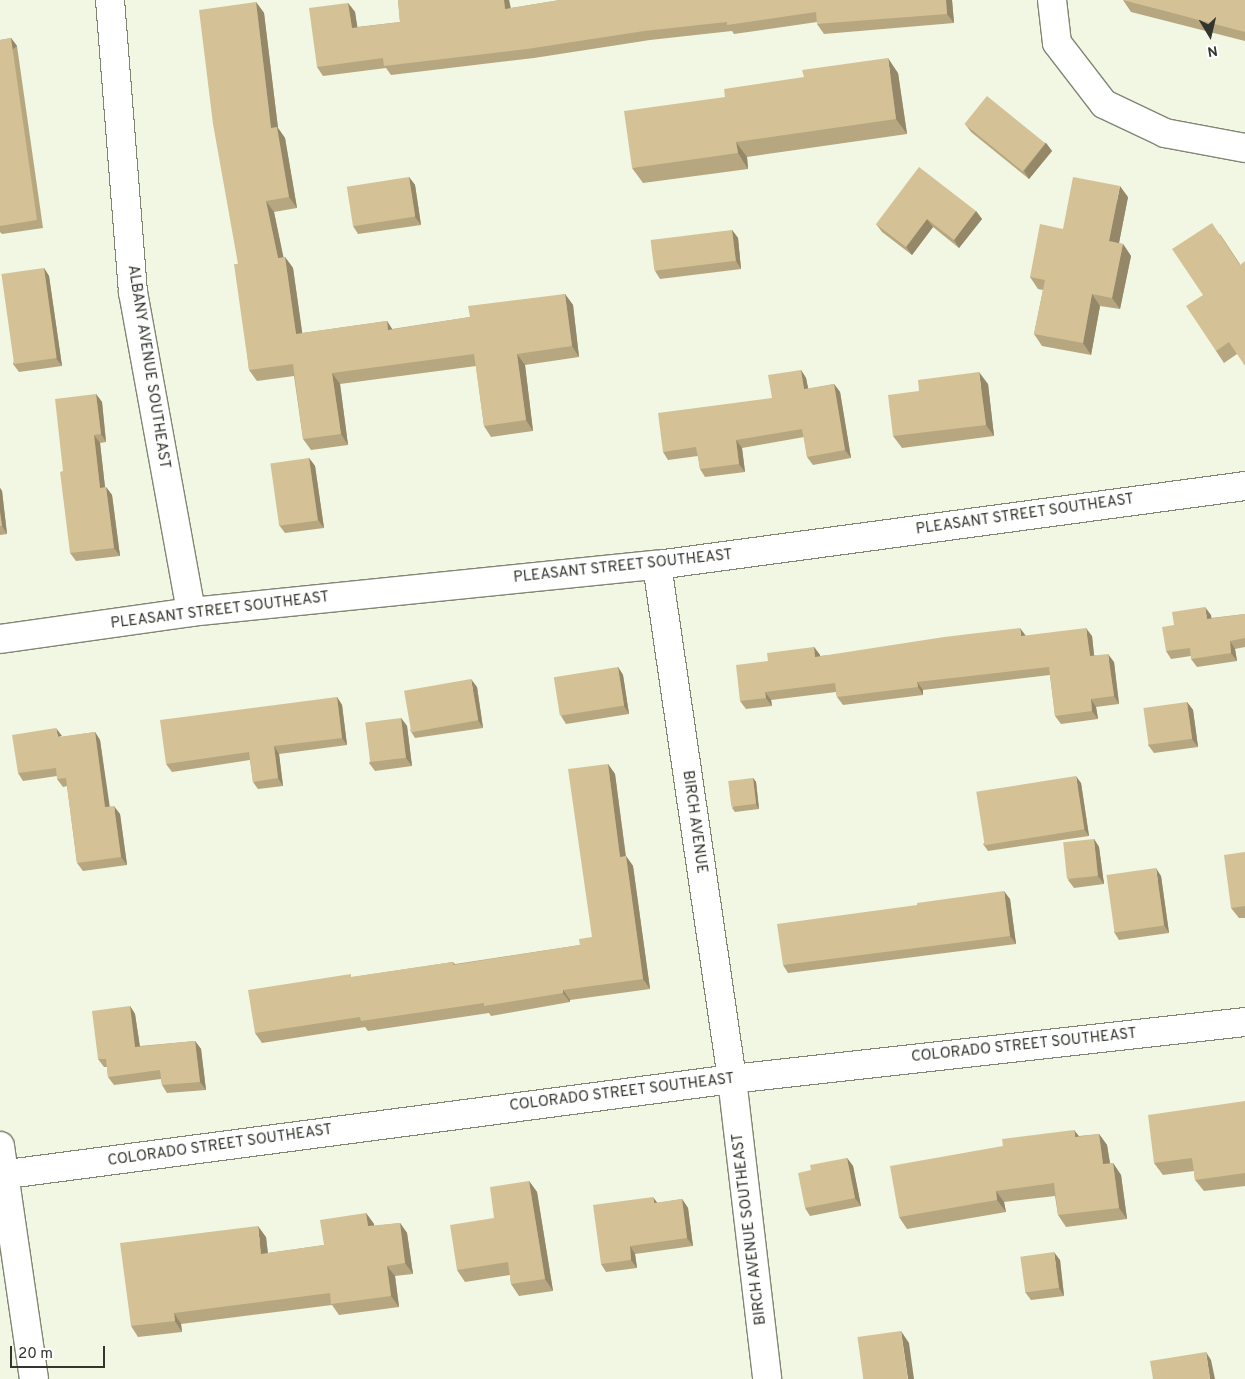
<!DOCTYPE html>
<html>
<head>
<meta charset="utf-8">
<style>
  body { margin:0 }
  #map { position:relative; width:1245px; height:1379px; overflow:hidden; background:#f1f7e3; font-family:Overpass,sans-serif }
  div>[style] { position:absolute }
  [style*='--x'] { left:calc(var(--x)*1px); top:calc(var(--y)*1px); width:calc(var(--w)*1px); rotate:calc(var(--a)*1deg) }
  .roads { filter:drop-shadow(1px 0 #808674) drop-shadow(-1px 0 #808674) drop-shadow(0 1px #808674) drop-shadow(0 -1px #808674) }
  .minor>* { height:28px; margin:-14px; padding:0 14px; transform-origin:14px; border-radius:14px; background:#fff }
  .wall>* { inset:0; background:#b6a781 }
  .shaded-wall>* { inset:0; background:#948869; transform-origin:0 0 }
  .building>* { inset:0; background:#d4c296; transform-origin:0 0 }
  span { translate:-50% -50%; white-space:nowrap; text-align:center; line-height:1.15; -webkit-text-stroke:4.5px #fff; paint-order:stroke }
  .street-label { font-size:15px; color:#33362e }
  .north { position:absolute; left:1185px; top:10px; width:50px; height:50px; -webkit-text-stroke:4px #fff; paint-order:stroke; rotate:171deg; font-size:14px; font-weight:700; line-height:20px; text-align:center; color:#33362e }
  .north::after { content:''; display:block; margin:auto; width:18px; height:22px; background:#33362e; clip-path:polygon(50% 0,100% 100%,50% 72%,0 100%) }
  .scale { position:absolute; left:10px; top:1346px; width:95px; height:22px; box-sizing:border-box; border:2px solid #33362e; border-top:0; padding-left:6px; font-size:15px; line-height:18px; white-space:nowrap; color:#33362e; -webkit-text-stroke:4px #fff; paint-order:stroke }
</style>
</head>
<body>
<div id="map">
  <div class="roads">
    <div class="minor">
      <div style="--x:110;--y:0;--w:293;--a:85.5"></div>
      <div style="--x:133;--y:292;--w:325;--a:79.7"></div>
      <div style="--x:1052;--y:0;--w:43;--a:83.4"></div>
      <div style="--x:1057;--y:43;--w:77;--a:52.4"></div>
      <div style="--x:1104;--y:104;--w:68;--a:25.4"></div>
      <div style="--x:1165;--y:133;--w:81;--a:10.6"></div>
      <div style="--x:657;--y:565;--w:519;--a:81.7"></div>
      <div style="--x:732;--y:1079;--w:302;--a:83.3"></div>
      <div style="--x:0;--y:639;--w:193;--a:-8"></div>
      <div style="--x:191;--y:612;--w:468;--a:-5.8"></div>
      <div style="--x:657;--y:565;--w:593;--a:-7.65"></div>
      <div style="--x:0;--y:1146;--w:235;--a:81.7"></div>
      <div style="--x:0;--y:1175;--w:738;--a:-7.47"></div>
      <div style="--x:732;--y:1079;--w:516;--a:-6.34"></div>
    </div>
  </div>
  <div class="wall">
    <div style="clip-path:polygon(398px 0,509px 0,511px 8px,560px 0,952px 0,954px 23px,824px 34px,817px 24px,817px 22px,734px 34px,732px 31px,650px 40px,534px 58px,391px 75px,386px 68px,323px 76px,317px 67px,348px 3px,355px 12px,357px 27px,400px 22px)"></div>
    <div style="clip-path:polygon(1123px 0,1245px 0,1245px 41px,1131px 12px)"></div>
    <div style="clip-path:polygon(256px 2px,264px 13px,278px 128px,285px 138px,297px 208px,274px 212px,283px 257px,285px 257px,293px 268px,302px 333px,387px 321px,392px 329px,470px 317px,565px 294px,573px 305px,579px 357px,525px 365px,533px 431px,491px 437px,484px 426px,476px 366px,340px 384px,348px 445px,311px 450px,303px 439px,294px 376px,257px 381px,249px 370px,238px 264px)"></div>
    <div style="clip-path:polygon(11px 38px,17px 46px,43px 228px,2px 234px,0 232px,0 40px)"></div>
    <div style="clip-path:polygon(898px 73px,907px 134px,747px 157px,748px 169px,643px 183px,632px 168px)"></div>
    <div style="clip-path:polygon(965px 124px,1046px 143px,1052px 151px,1029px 179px,971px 132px)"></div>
    <div style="clip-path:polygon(409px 177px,415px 185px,421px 225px,358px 234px,353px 226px)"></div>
    <div style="clip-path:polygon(1128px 197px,1119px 243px,1123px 244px,1131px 256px,1120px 309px,1100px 306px,1091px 355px,1042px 346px,1034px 334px,1043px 290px,1038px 289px,1030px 277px,1063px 229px)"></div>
    <div style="clip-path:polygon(976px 211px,982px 219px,959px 248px,933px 227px,912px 255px,882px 232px,876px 224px)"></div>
    <div style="clip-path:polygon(732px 230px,738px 238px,741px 269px,660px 279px,655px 271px)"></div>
    <div style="clip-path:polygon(1220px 234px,1240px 264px,1237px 354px,1224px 363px,1216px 351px,1203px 295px)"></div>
    <div style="clip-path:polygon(44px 268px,49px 276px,62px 366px,19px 372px,13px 364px)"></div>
    <div style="clip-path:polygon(801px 370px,806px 378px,808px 389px,834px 384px,840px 392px,851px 458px,813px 465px,807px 457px,804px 437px,742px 448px,745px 472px,705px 477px,700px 469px,698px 456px,668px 460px,663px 452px,772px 398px)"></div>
    <div style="clip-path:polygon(988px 384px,994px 436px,902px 448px,893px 436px)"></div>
    <div style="clip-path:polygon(96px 394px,102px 402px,106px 442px,100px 443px,105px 487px,106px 487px,112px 495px,120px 556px,76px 561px,70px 553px)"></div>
    <div style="clip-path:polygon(309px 458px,315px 466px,324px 528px,285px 533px,279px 525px)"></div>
    <div style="clip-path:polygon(0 488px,2px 491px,7px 534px,0 535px)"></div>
    <div style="clip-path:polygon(1245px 614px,1245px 647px,1235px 649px,1237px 661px,1197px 667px,1191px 659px,1191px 656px,1171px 659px,1166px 651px,1174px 625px,1211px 615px,1211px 618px)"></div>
    <div style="clip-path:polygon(1026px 636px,1092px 636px,1094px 655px,1114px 662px,1119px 704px,1096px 707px,1098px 719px,1061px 724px,1055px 716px,1050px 675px,923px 690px,923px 695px,843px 705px,837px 697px,836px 692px,771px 700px,772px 706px,746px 709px,740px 701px,768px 661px,814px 647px,820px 655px,820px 656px)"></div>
    <div style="clip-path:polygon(618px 667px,623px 675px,629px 714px,566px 724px,561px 716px)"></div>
    <div style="clip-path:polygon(477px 687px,483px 728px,415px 738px,410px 730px)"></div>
    <div style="clip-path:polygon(337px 697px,342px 705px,347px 745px,279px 754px,283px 786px,258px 789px,253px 782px,250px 760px,172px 772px,166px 764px)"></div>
    <div style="clip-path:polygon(1187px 702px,1193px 710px,1198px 747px,1154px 753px,1148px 745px)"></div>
    <div style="clip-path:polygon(401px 718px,407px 726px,412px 766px,375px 771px,369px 763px)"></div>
    <div style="clip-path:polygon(95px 732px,100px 740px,109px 807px,120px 814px,127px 865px,83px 871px,77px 863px,67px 786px,63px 787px,57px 779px,57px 776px,23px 781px,18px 773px,62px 737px)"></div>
    <div style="clip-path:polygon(608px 764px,615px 774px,626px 856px,633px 866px,650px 989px,570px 1000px,570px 1002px,491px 1016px,489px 1013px,368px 1031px,365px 1027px,262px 1043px,255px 1033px,353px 977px,453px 962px,455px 964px,580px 945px,592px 937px)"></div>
    <div style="clip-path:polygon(753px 778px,756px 782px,759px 809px,735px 812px,732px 808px)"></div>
    <div style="clip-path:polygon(1081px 783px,1089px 836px,988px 851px,983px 844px)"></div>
    <div style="clip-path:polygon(1094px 839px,1099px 847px,1104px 884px,1074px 888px,1068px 880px)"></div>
    <div style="clip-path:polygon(1245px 852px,1245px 918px,1239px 918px,1231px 908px)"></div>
    <div style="clip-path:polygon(1161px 876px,1169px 933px,1119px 940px,1114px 932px)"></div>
    <div style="clip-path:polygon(1010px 899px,1016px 944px,788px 973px,783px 965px)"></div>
    <div style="clip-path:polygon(130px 1006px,135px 1014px,140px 1046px,195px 1041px,201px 1049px,206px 1090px,167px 1093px,162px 1085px,161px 1079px,114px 1085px,108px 1077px,107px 1067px,104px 1067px,98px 1059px)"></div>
    <div style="clip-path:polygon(1245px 1101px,1245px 1186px,1204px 1191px,1195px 1180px,1194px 1171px,1163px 1175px,1154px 1163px)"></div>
    <div style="clip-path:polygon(1099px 1134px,1107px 1145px,1110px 1163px,1113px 1163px,1121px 1175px,1127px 1219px,1066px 1227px,1058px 1215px,1055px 1196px,1004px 1202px,1006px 1212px,907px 1229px,899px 1217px,1079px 1136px)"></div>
    <div style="clip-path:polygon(847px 1158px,853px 1166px,861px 1206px,810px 1216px,805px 1208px,811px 1170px)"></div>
    <div style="clip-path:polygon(529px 1181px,537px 1192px,553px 1291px,519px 1296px,511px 1284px,510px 1275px,465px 1282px,457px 1270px,494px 1218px)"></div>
    <div style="clip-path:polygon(682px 1199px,688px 1208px,693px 1246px,635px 1254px,637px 1268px,606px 1272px,601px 1264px,657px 1203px)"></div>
    <div style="clip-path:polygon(366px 1213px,374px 1224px,374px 1226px,400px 1223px,407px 1233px,413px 1274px,395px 1276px,399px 1307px,339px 1315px,332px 1305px,181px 1324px,182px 1332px,138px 1337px,131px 1326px,266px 1237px,268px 1253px,324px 1245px)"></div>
    <div style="clip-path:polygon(1060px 1260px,1064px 1296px,1031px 1300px,1025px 1292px)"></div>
  </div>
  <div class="shaded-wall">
    <div style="clip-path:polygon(504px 0,509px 0,512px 18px,505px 9px)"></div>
    <div style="clip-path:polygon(946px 0,952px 0,954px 23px,947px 14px)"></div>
    <div style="clip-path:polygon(256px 2px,264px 13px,278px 128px,285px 138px,297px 208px,289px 197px,271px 128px)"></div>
    <div style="clip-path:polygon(348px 3px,355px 12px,359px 37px,352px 28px)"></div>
    <div style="left:11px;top:38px;width:10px;height:184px;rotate:53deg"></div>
    <div style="clip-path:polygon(888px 58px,898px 73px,907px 134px,896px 119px)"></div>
    <div style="clip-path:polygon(736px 142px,747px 157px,748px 169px,738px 153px)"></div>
    <div style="clip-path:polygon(1046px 143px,1052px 151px,1029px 179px,1024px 171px)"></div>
    <div style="clip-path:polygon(409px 177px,415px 185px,421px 225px,415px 217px)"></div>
    <div style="clip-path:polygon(1120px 186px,1128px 197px,1117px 253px,1109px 241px)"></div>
    <div style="clip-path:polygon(266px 201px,274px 212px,286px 269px,278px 258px)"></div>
    <div style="clip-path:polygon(976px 211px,982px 219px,959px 248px,954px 240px)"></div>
    <div style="clip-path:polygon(927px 219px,933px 227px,912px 255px,906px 247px)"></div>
    <div style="clip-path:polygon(732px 230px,738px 238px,741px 269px,736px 261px)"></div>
    <div style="clip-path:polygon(1123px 244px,1131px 256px,1120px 309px,1112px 298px)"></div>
    <div style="clip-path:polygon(285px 257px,293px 268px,304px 345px,296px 334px)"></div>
    <div style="clip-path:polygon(44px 268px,49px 276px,62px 366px,56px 358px)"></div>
    <div style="clip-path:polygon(565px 294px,573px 305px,579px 357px,572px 346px)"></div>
    <div style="clip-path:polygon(1092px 294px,1100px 306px,1091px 355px,1083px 343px)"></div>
    <div style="clip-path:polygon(387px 321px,394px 332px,388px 330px)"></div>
    <div style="clip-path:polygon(517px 354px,525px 365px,533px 431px,526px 420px)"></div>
    <div style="clip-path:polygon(801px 370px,806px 378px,810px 397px,804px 389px)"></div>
    <div style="clip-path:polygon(979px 372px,988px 384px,994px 436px,986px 425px)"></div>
    <div style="clip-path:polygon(332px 373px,340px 384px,348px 445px,341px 434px)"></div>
    <div style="clip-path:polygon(834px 384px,840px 392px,851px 458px,845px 450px)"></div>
    <div style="clip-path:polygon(96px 394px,102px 402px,106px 442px,101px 434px)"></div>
    <div style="clip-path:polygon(94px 435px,100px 443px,106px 496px,100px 488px)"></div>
    <div style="clip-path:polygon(736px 440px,742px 448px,745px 472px,739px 464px)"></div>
    <div style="clip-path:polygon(309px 458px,315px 466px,324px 528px,318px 520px)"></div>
    <div style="clip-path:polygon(106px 487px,112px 495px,120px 556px,114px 548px)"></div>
    <div style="clip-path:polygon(0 488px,2px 491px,7px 534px,2px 526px,0 512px)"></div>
    <div style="clip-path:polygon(1205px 607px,1211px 615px,1213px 627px,1207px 619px)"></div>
    <div style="clip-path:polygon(1020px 628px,1026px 636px,1021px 636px)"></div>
    <div style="clip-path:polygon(1086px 628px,1092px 636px,1095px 664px,1090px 656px)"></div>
    <div style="clip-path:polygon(1230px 641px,1235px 649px,1237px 661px,1231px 653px)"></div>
    <div style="clip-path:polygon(814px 647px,820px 655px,821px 665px,815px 657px)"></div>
    <div style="clip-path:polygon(1108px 654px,1114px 662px,1119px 704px,1114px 696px)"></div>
    <div style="clip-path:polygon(618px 667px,623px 675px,629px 714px,624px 706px)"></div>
    <div style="clip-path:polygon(471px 679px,477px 687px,483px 728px,478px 720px)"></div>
    <div style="clip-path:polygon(917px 682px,923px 690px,923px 695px,918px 687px)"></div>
    <div style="clip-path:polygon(765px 692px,771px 700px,772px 706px,766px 698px)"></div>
    <div style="clip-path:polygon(337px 697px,342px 705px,347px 745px,342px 738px)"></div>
    <div style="clip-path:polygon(1091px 699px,1096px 707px,1098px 719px,1092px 711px)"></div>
    <div style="clip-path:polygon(1187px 702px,1193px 710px,1198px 747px,1192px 739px)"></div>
    <div style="clip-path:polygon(401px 718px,407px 726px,412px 766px,406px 758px)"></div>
    <div style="clip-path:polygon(56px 728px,62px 736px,58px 737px)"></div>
    <div style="clip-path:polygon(95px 732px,100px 740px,111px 815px,105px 807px)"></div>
    <div style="clip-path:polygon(274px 746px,279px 754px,283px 786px,278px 778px)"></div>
    <div style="clip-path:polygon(608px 764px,615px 774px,627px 867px,620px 857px)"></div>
    <div style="clip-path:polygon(1076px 776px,1081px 783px,1089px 836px,1084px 829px)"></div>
    <div style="clip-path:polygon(753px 778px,756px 782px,759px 809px,756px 804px)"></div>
    <div style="clip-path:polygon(114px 806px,120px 814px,127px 865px,121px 857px)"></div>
    <div style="clip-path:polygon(1094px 839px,1099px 847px,1104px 884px,1098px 876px)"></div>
    <div style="clip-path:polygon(626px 856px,633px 866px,650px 989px,643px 979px)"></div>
    <div style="clip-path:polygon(1156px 868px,1161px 876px,1169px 933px,1164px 925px)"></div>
    <div style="clip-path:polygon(1004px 891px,1010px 899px,1016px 944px,1010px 936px)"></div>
    <div style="clip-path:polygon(563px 990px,570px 1000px,570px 1002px,563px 993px)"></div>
    <div style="clip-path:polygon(130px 1006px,135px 1014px,141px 1055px,135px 1047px)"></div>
    <div style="clip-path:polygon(195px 1041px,201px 1049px,206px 1090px,200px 1082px)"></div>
    <div style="clip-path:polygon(1074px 1130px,1083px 1141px,1075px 1137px)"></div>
    <div style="clip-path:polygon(1099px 1134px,1107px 1145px,1112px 1176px,1103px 1164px)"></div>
    <div style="clip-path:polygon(847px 1158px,853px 1166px,861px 1206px,855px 1198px)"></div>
    <div style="clip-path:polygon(1113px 1163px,1121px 1175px,1127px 1219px,1119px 1208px)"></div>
    <div style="clip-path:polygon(529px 1181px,537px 1192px,553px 1291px,545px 1279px)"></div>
    <div style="clip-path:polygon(996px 1191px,1004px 1202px,1006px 1212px,997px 1200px)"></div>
    <div style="clip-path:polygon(653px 1197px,659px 1205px,654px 1203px)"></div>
    <div style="clip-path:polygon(682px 1199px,688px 1208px,693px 1246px,687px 1238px)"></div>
    <div style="clip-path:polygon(366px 1213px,374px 1224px,376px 1237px,368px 1226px)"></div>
    <div style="clip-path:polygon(400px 1223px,407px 1233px,413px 1274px,405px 1263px)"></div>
    <div style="clip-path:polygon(258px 1226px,266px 1237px,269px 1264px,261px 1254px)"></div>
    <div style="clip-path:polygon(630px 1246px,635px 1254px,637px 1268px,631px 1260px)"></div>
    <div style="clip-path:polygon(1054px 1252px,1060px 1260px,1064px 1296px,1059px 1288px)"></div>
    <div style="clip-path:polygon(387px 1266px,395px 1276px,399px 1307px,391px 1296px)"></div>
    <div style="clip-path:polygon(174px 1313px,181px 1324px,182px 1332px,175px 1321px)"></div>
    <div style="clip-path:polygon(901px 1331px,909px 1343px,914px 1379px,908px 1379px)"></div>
    <div style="clip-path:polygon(1206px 1352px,1211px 1360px,1215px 1379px,1210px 1379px)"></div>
  </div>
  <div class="building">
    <div style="clip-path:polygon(398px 0,504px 0,505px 9px,560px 0,946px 0,947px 14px,817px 24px,816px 12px,727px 25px,727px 22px,644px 31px,527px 49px,384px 66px,383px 58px,317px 67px,309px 8px,348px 3px,352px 28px,400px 22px)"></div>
    <div style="clip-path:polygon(1123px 0,1245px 0,1245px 32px)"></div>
    <div style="clip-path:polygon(256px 2px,271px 128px,277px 127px,289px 197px,266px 201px,278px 258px,285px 257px,296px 334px,387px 321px,388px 330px,470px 317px,468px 306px,565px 294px,572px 346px,517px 354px,526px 420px,484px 426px,474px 354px,332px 373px,341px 434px,303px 439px,293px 364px,249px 370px,234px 264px,238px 264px,213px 124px,199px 10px)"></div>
    <div style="clip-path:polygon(11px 38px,37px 220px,0 226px,0 40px)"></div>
    <div style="clip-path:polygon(888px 58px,896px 119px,736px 142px,738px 153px,632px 168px,624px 111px,725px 97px,724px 89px,804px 77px,802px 70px)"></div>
    <div style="left:987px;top:96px;width:75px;height:36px;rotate:39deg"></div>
    <div style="clip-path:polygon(919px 167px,976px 211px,954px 240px,927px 219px,906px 247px,876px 224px)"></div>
    <div style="left:409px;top:177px;width:40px;height:63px;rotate:81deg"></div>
    <div style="clip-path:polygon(1073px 177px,1120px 186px,1109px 241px,1123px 244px,1112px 298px,1092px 294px,1083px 343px,1034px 334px,1045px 280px,1030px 277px,1040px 224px,1063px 229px)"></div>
    <div style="clip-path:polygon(1212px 223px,1240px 265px,1245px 261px,1245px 366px,1229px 342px,1216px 351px,1186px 306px,1203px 295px,1172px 249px)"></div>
    <div style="left:732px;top:230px;width:31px;height:82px;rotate:83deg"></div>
    <div style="left:44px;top:268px;width:91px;height:43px;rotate:82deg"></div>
    <div style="clip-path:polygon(801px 370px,804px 389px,834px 384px,845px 450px,807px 457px,802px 429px,736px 440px,739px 464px,700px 469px,696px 447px,663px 452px,658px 413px,772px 398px,768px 375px)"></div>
    <div style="clip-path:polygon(979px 372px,986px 425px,893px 436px,888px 395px,919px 391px,918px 380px)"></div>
    <div style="clip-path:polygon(96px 394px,101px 434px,94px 435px,100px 488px,106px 487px,114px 548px,70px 553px,60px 472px,63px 471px,55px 399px)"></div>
    <div style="left:309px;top:458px;width:63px;height:39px;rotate:82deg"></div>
    <div style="clip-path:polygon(0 512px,2px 526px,0 526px)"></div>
    <div style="clip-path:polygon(1205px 607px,1207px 619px,1245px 614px,1245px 638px,1230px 641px,1231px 653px,1191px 659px,1190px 648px,1166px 651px,1162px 627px,1174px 625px,1172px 612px)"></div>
    <div style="clip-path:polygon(1020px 628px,1021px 636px,1086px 628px,1090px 656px,1108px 654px,1114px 696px,1091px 699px,1092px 711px,1055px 716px,1049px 667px,917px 682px,918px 687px,837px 697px,835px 683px,765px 692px,766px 698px,740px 701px,736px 665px,768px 661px,767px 653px,814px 647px,815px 657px,944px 637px)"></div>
    <div style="left:618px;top:667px;width:39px;height:65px;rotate:81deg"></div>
    <div style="left:471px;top:679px;width:42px;height:68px;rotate:80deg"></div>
    <div style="clip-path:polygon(337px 697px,342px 738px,274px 746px,278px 778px,253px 782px,249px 752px,166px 764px,160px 720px)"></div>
    <div style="left:1187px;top:702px;width:37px;height:44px;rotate:82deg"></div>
    <div style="left:401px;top:718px;width:40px;height:36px;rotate:83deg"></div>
    <div style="clip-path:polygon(56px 728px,58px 737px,95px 732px,105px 807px,114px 806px,121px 857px,77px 863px,66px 778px,57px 779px,56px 768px,18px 773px,12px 735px)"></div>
    <div style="clip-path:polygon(608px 764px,620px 857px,626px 856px,643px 979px,563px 990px,563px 993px,484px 1006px,484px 1003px,361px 1021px,360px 1017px,255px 1033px,248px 990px,351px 974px,351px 977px,453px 962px,453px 965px,580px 945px,579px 939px,592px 937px,568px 769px)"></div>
    <div style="left:1076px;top:776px;width:54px;height:101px;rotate:81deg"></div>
    <div style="left:753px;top:778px;width:26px;height:25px;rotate:83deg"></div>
    <div style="left:1094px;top:839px;width:37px;height:31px;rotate:84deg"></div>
    <div style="clip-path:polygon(1245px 852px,1245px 906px,1231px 908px,1224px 855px)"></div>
    <div style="left:1156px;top:868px;width:58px;height:50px;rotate:82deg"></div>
    <div style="clip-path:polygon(1004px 891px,1010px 936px,783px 965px,777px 924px,917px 905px,917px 903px)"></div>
    <div style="clip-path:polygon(130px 1006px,135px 1047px,195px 1041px,200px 1082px,162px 1085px,160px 1070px,108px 1077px,106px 1059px,98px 1059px,92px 1011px)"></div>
    <div style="clip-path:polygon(1245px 1101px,1245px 1173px,1195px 1180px,1192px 1158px,1154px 1163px,1148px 1115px)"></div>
    <div style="clip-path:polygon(1074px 1130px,1075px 1137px,1099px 1134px,1103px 1164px,1113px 1163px,1119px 1208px,1058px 1215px,1054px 1183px,996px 1191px,997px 1200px,899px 1217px,890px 1166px,1003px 1146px,1002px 1139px)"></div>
    <div style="clip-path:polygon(847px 1158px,855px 1198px,805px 1208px,798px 1173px,811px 1170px,810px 1165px)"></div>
    <div style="clip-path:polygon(529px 1181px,545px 1279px,511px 1284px,508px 1262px,457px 1270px,450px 1225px,494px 1218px,490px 1187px)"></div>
    <div style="clip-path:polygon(653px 1197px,654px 1203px,682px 1199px,687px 1238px,630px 1246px,631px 1260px,601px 1264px,593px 1205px)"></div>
    <div style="clip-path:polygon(366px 1213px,368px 1226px,400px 1223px,405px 1263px,387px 1266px,391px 1296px,331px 1304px,330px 1293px,174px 1313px,175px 1321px,131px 1326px,120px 1243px,258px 1226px,261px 1254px,324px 1245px,320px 1220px)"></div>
    <div style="left:1054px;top:1252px;width:36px;height:34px;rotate:82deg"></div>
    <div style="left:901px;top:1331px;width:49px;height:44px;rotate:82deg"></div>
    <div style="clip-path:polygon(1206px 1352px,1210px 1379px,1153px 1379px,1150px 1361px)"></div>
  </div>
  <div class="street-label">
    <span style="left:148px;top:367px;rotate:81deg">ALBANY AVENUE SOUTHEAST</span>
    <span style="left:1025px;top:515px;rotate:-8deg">PLEASANT STREET SOUTHEAST</span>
    <span style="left:623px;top:567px;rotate:-6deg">PLEASANT STREET SOUTHEAST</span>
    <span style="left:220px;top:611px;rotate:-7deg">PLEASANT STREET SOUTHEAST</span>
    <span style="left:694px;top:822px;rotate:82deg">BIRCH AVENUE</span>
    <span style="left:1024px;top:1046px;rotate:-6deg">COLORADO STREET SOUTHEAST</span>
    <span style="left:622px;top:1093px;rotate:-7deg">COLORADO STREET SOUTHEAST</span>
    <span style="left:220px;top:1146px;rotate:-8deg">COLORADO STREET SOUTHEAST</span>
    <span style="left:750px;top:1229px;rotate:-97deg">BIRCH AVENUE SOUTHEAST</span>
  </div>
  <div class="north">N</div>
  <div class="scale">20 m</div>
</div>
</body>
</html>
